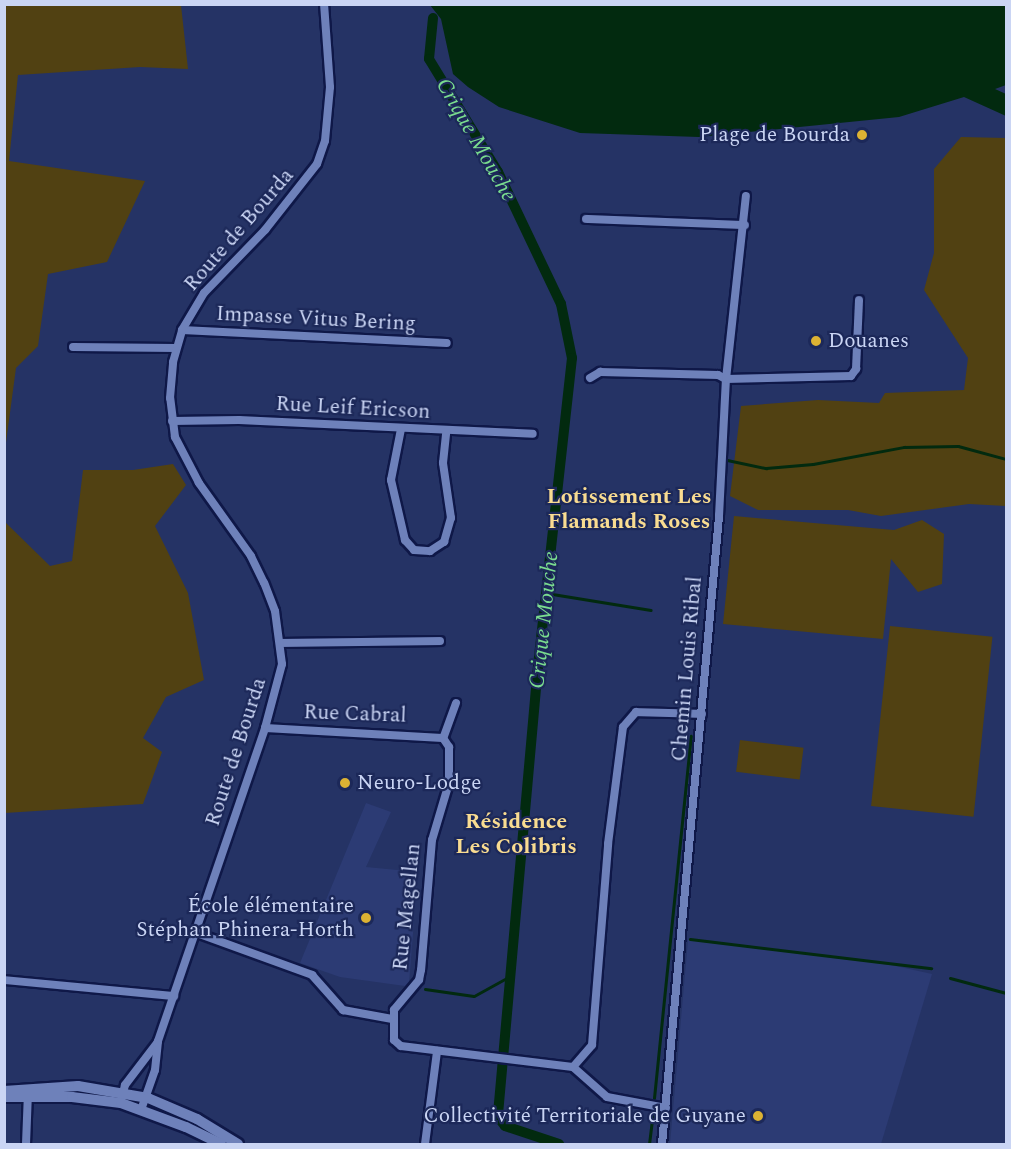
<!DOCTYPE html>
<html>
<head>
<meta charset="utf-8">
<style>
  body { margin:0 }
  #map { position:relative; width:1011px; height:1149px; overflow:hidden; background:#253365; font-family:Spectral,serif }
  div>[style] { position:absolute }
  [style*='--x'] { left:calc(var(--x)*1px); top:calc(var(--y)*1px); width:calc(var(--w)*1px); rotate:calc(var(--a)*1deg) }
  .built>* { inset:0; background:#2c3b74 }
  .green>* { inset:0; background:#514112; transform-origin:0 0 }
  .water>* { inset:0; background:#022a0f }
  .stream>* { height:3px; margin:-1.5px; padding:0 1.5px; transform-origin:1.5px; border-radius:1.5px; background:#022a0f }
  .canal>* { height:10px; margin:-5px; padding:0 5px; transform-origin:5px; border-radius:5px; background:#022a0f }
  .roads { filter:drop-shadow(2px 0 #0f1848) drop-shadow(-2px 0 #0f1848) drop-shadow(0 2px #0f1848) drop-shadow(0 -2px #0f1848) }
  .minor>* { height:8px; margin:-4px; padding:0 4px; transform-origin:4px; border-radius:4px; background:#6e81ba }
  .secondary>* { height:10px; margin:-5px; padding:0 5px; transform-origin:5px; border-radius:5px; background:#6e81ba }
  .dots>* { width:16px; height:16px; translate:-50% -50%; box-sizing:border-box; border:3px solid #1c2859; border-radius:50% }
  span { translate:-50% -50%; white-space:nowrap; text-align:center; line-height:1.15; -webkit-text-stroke:4.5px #1c2859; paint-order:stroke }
  .poi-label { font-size:21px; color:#cad5f4 }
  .right { translate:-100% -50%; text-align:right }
  .left { translate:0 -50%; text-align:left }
  .street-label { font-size:21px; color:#cad5f4 }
  .water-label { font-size:22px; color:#7adc8f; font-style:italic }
  .neighbourhood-label { font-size:22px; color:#f9dc91; font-weight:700 }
  .frame { position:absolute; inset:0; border:6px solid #cad5f4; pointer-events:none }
</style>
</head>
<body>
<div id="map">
  <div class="built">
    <div style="clip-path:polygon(366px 803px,391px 812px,366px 867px,418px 872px,409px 983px,405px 986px,340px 977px,300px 963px)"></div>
    <div style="clip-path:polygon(688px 940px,891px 965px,932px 974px,881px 1144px,670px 1144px)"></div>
  </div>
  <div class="green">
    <div style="clip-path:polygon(5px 4px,181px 5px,188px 69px,140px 67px,18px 75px,9px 161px,145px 181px,107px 262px,48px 274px,38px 346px,16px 368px,5px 450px)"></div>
    <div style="clip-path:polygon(961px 137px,1006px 138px,1006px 506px,969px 504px,881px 516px,848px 510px,758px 510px,730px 496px,741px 406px,818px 400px,879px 403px,885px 393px,964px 390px,968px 358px,924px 290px,934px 253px,934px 169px)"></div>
    <div style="clip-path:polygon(173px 464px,186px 485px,155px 526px,188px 593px,204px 680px,166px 697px,143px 738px,162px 752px,143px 804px,5px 813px,5px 522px,50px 566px,72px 561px,83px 470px,133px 470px)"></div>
    <div style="clip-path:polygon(734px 516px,894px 530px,922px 520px,944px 534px,942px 584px,918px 592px,891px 559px,883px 639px,723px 624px)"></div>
    <div style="left:890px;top:626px;width:103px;height:181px;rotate:6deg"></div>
    <div style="left:740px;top:740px;width:64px;height:32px;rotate:7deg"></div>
  </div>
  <div class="water">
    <div style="clip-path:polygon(430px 5px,1006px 5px,1006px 85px,995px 89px,1006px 94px,1006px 116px,964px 97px,899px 117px,699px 137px,580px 133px,499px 107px,468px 87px,453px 74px,441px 19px)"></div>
  </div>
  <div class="stream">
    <div style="--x:727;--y:460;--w:40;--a:12"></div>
    <div style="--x:766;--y:468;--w:47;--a:-4.9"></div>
    <div style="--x:813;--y:464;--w:93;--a:-10.6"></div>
    <div style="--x:904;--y:447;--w:54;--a:-1.1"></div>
    <div style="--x:958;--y:446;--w:50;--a:15.2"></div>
    <div style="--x:546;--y:593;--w:106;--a:9.2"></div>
    <div style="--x:690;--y:939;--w:243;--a:6.9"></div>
    <div style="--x:950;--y:978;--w:58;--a:15"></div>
    <div style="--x:425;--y:989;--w:49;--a:8.1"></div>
    <div style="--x:474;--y:996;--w:43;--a:-28.9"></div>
    <div style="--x:654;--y:1098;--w:364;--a:-84.2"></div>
    <div style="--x:649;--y:1144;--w:33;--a:-83"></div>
  </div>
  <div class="canal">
    <div style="--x:433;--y:18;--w:41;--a:95.6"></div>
    <div style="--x:429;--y:59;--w:132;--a:58.6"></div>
    <div style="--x:498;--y:172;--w:146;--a:64.5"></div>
    <div style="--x:561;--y:304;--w:55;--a:78.5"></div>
    <div style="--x:572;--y:358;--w:310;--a:96.3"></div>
    <div style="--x:538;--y:666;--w:453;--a:95.1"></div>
    <div style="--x:498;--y:1117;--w:11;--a:52"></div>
    <div style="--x:505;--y:1126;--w:57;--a:18.4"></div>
  </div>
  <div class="roads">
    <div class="minor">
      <div style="--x:586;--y:219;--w:159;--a:2.2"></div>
      <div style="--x:182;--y:330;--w:265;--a:2.8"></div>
      <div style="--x:73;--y:347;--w:103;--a:0.6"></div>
      <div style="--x:590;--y:378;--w:12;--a:-31"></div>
      <div style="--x:600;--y:372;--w:118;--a:1.5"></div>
      <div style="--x:718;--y:375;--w:9;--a:27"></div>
      <div style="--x:726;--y:379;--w:125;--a:-1.4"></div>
      <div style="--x:851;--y:376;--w:9;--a:-54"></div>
      <div style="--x:856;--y:369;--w:69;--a:-87.5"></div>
      <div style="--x:172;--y:421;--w:67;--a:-0.9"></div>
      <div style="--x:239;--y:420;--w:294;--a:2.7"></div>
      <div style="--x:401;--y:429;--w:52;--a:101.1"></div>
      <div style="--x:391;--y:480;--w:62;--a:76.9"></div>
      <div style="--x:405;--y:540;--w:13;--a:48"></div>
      <div style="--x:414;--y:550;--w:16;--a:4"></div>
      <div style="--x:430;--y:551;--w:17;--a:-33"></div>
      <div style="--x:444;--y:542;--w:25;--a:-74"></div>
      <div style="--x:451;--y:518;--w:56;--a:-98.3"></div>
      <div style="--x:443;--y:463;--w:31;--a:-84"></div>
      <div style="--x:282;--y:643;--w:158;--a:-0.7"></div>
      <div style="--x:456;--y:703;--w:37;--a:110"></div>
      <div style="--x:443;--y:738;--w:11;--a:56"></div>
      <div style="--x:449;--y:747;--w:36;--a:90"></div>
      <div style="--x:449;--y:783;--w:59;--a:106.6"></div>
      <div style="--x:432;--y:840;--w:130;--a:94.8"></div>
      <div style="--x:421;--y:970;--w:10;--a:101"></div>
      <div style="--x:419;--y:980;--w:39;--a:130"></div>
      <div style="--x:394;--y:1010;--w:30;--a:90"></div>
      <div style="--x:394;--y:1040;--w:9;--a:41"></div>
      <div style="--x:401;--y:1046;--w:173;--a:7"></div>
      <div style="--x:573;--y:1067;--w:45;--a:41.4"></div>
      <div style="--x:607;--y:1097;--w:60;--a:10.6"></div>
      <div style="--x:265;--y:728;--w:178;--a:3.2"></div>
      <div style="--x:194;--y:932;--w:126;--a:20"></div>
      <div style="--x:312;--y:975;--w:47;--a:48.5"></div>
      <div style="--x:343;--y:1010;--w:50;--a:10.4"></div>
      <div style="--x:4;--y:980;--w:171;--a:5.4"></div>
      <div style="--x:573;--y:1067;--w:29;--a:-49"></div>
      <div style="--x:592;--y:1045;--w:202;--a:-85.4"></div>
      <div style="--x:608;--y:844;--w:118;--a:-82.7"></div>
      <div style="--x:623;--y:727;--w:20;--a:-49"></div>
      <div style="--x:636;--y:712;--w:66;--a:1.7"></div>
      <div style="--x:122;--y:1097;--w:12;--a:-76"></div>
      <div style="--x:125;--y:1085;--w:53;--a:-52.7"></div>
      <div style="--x:141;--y:1110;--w:42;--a:-70.7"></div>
      <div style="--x:155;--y:1070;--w:29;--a:-84"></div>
      <div style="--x:158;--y:1041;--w:331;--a:-71.1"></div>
      <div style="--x:265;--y:728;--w:66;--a:-75.1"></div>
      <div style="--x:282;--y:664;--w:53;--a:-97.5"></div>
      <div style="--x:275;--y:611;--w:30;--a:-111"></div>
      <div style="--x:264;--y:583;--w:30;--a:-116"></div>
      <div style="--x:251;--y:556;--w:90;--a:-125.5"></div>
      <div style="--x:199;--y:483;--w:52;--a:-117.6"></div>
      <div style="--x:175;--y:437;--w:39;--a:-97"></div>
      <div style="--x:170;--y:398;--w:36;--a:-85"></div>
      <div style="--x:173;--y:362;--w:33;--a:-74"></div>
      <div style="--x:182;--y:330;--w:43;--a:-59.3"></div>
      <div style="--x:204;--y:293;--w:88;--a:-45.9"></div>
      <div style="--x:265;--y:230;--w:84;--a:-51.8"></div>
      <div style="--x:317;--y:164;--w:24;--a:-71"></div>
      <div style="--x:325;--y:141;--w:54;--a:-84.7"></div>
      <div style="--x:330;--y:87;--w:83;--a:-94.1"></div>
      <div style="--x:26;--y:1144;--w:52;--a:-87.8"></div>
      <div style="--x:425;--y:1144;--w:94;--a:-82.6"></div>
      <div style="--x:662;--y:1144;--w:631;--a:-84.81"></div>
      <div style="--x:719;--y:516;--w:137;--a:-87.1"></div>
      <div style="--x:726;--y:379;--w:184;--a:-83.8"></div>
    </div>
    <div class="secondary">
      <div style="--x:4;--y:1091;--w:74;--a:-3.9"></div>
      <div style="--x:78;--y:1086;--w:71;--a:9.7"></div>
      <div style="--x:148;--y:1098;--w:53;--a:23.2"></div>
      <div style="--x:197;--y:1119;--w:48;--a:31.4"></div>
      <div style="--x:4;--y:1097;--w:68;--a:0"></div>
      <div style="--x:72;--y:1097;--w:49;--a:7"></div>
      <div style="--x:121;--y:1103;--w:69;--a:20.3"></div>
      <div style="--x:186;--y:1127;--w:39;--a:26"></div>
    </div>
  </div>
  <div class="dots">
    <div style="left:862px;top:135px;background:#dcb233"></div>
    <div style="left:816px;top:341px;background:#dcb233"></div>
    <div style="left:345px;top:783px;background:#dcb233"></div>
    <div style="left:366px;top:918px;background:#dcb233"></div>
    <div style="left:758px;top:1116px;background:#dcb233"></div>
  </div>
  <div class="poi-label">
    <span class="right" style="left:850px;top:135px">Plage de Bourda</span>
    <span class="left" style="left:828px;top:341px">Douanes</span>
    <span class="left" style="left:357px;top:783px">Neuro-Lodge</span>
    <span class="right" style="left:354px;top:918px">École élémentaire<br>Stéphan Phinera-Horth</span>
    <span class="right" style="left:746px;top:1116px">Collectivité Territoriale de Guyane</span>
  </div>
  <div class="street-label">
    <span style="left:239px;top:230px;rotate:-49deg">Route de Bourda</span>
    <span style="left:316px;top:319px;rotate:3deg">Impasse Vitus Bering</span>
    <span style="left:353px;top:408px;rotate:3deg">Rue Leif Ericson</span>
    <span style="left:687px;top:669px;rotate:-85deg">Chemin Louis Ribal</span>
    <span style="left:355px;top:714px;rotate:2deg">Rue Cabral</span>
    <span style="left:236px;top:752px;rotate:-72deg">Route de Bourda</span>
    <span style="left:407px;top:907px;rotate:-84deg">Rue Magellan</span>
  </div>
  <div class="water-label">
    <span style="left:476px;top:140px;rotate:60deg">Crique Mouche</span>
    <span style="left:544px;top:620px;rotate:-84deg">Crique Mouche</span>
  </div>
  <div class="neighbourhood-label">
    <span style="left:629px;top:509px">Lotissement Les<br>Flamands Roses</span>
    <span style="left:516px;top:834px">Résidence<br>Les Colibris</span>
  </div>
  <div class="frame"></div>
</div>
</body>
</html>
